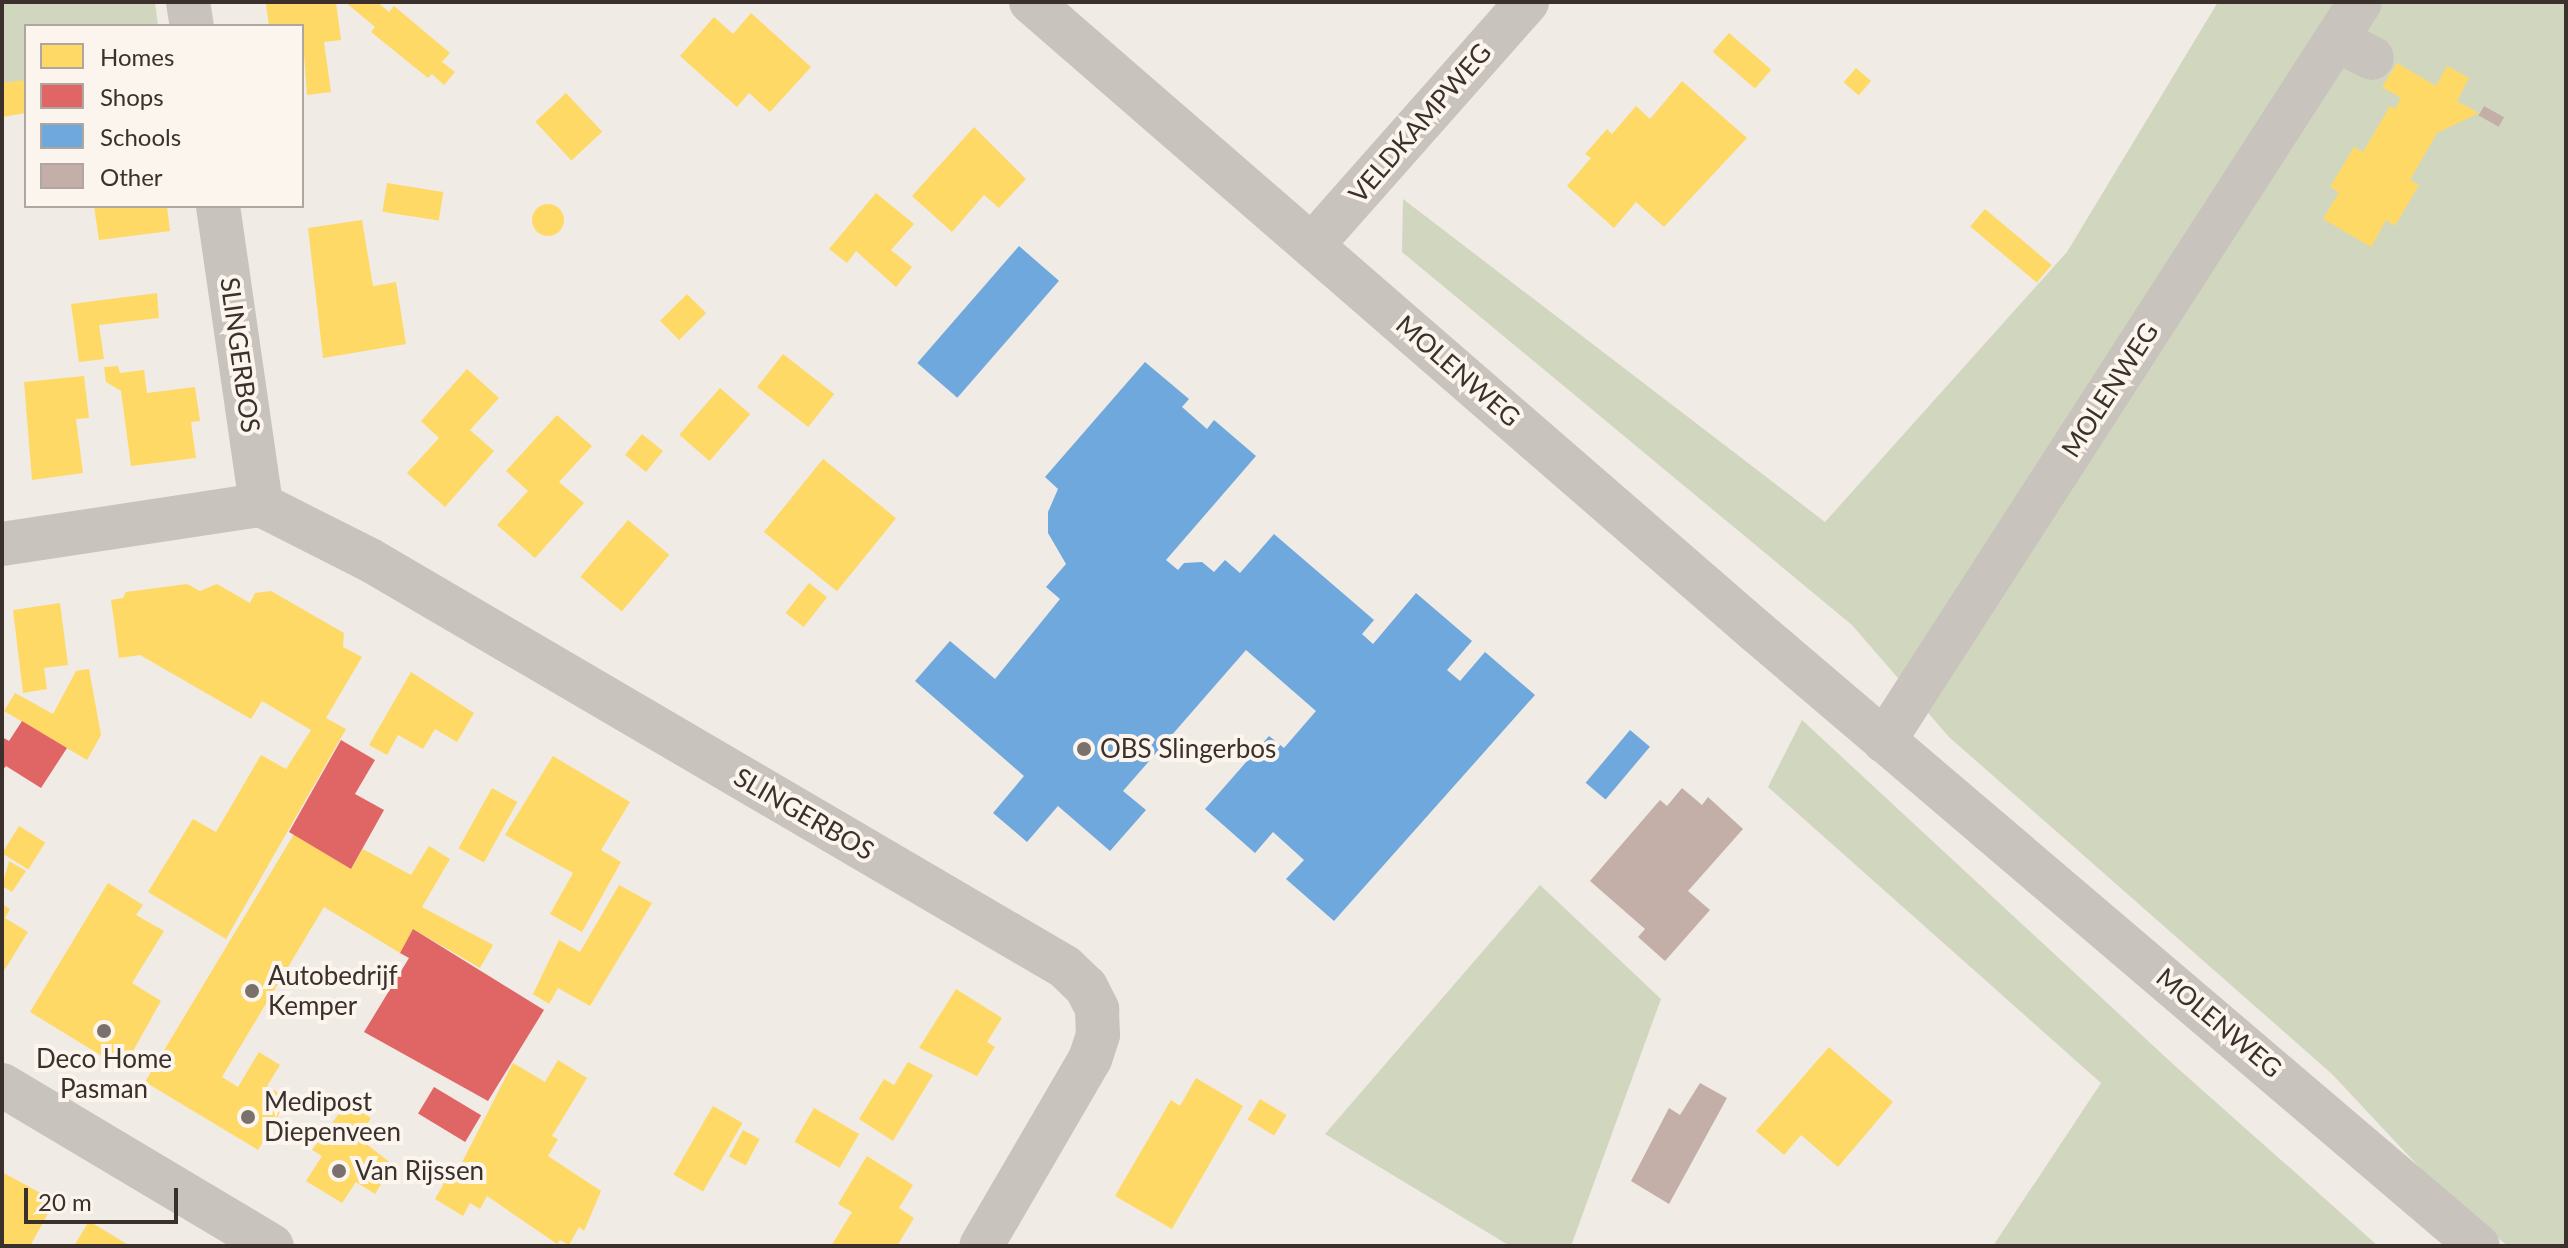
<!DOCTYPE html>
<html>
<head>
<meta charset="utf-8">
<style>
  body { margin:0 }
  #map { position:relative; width:2568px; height:1248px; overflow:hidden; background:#f0ebe5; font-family:Lato,sans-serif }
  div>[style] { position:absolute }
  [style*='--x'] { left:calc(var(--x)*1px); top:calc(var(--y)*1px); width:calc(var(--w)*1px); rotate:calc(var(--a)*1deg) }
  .green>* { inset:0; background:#d1d6bf }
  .homes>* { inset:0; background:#ffd966; transform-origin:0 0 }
  .round { border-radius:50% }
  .shops>* { inset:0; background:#e06666; transform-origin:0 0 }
  .schools>* { inset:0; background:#6fa8dc; transform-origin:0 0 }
  .building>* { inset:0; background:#c3afa7; transform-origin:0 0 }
  .minor>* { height:44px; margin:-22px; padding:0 22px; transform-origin:22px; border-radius:22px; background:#c9c3be }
  .dots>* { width:22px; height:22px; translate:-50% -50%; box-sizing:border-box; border:4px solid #fbf5ee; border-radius:50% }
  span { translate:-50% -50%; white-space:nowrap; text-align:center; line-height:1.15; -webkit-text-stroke:8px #fbf5ee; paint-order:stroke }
  .street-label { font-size:26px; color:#3b302b }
  .poi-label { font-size:26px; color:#3b302b }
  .left { translate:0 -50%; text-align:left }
  .frame { position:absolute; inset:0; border:4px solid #3b302b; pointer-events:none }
  .legend { position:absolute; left:24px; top:24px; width:280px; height:184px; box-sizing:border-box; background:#fbf5ee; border:2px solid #aea6a0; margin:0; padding:10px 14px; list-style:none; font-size:24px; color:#3b302b }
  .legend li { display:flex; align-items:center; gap:16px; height:40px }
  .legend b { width:40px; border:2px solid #aea6a0 }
  .scale { position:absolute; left:24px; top:1188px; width:154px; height:36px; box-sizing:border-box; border:4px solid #3b302b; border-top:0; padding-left:10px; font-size:24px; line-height:28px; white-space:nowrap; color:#3b302b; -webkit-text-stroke:6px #fbf5ee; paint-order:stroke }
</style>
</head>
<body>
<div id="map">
  <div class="green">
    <div style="clip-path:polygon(2px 2px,155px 2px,158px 26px,26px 26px,26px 90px,2px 92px)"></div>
    <div style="clip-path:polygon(2218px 2px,2566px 2px,2566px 1246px,2508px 1246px,2450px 1200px,2332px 1074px,1949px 737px,1852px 625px,1402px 252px,1403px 199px,1825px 522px,2067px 252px)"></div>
    <div style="clip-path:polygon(1802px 720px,2174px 1065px,2378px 1246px,1993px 1246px,2101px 1083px,1768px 787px)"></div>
    <div style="clip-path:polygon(1540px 885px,1661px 999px,1571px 1246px,1510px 1246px,1325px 1134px)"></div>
  </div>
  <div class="homes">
    <div style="clip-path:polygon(336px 2px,341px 40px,324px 42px,331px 92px,307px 95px,302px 26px,269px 26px,266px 4px)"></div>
    <div style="clip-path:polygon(345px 2px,377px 2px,389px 12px,394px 6px,450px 53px,442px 62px,455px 72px,444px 85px,432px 74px,428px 78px,371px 32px,375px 27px)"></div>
    <div style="clip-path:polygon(751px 13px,811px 67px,770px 112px,749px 93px,737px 107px,680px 56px,714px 17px,733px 34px)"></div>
    <div style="left:1729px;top:33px;width:56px;height:25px;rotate:41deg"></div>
    <div style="clip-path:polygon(2397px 63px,2436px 86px,2447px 66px,2469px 78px,2457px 101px,2479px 113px,2437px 133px,2410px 180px,2419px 185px,2395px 226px,2386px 220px,2371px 247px,2323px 219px,2339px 192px,2330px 187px,2354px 147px,2363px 152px,2390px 106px,2395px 109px,2401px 98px,2382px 87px)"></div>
    <div style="left:1856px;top:68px;width:20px;height:19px;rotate:41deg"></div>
    <div style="clip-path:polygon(26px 80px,26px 113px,2px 117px,2px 83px)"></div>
    <div style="clip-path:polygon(1682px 81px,1747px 138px,1664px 227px,1636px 202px,1614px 228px,1567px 186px,1591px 158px,1585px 154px,1607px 129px,1612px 134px,1636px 106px,1650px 119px)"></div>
    <div style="left:566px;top:93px;width:53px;height:42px;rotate:47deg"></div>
    <div style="clip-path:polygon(974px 127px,1026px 179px,999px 208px,984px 195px,952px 232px,912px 196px)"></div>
    <div style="left:387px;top:183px;width:57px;height:29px;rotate:9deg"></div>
    <div style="clip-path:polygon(876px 193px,914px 224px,891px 250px,912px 267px,896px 287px,856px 251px,847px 263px,829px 249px)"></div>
    <div class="round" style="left:532px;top:204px;width:32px;height:32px"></div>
    <div style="clip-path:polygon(94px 206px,167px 206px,170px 231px,99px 240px)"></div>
    <div style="left:1985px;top:209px;width:87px;height:23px;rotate:40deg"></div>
    <div style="clip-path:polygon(362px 220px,373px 286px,396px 282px,406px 344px,323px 358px,308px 228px)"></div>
    <div style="clip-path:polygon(157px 293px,159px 318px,99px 325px,104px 359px,79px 362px,71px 304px)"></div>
    <div style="left:687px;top:294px;width:27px;height:38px;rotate:45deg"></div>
    <div style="left:783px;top:354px;width:65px;height:42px;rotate:38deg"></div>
    <div style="clip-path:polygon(118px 366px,120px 373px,144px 370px,147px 393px,195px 387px,200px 421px,191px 422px,196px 458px,131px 466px,121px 391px,106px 382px,104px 367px)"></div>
    <div style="clip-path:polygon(467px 369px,499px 398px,470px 430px,494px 451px,445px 507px,407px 473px,439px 438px,421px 421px)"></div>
    <div style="clip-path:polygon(84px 376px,89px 418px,76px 419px,83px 473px,32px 480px,24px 382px)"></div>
    <div style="left:720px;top:388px;width:40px;height:62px;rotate:41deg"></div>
    <div style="clip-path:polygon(557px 415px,592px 446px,559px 482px,584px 503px,535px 558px,497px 525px,528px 491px,506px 471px)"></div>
    <div style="left:642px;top:434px;width:27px;height:27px;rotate:39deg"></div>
    <div style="left:823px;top:459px;width:94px;height:94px;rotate:39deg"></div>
    <div style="left:628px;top:520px;width:54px;height:74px;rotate:40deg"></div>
    <div style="left:809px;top:583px;width:23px;height:38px;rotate:38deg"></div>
    <div style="clip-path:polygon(187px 584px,200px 591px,217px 584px,250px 603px,255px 593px,271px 591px,344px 633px,343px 647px,362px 657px,326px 718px,346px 729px,226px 939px,148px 892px,193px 819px,216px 832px,261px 755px,286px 769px,311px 730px,262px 701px,251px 719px,140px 655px,119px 658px,111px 600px,123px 598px,126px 592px)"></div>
    <div style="clip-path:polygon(60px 603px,68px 665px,44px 668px,47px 689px,23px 693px,13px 610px)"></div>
    <div style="clip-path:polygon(89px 669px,101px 735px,87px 760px,4px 711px,15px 693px,53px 714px,76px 671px)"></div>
    <div style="clip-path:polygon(411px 672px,474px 713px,457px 742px,435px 729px,423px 749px,398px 735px,387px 755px,369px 745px)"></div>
    <div style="clip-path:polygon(553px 756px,630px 802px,601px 850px,621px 862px,582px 932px,550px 914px,573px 873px,505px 835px)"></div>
    <div style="left:492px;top:788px;width:29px;height:69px;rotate:29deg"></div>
    <div style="left:19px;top:826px;width:31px;height:32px;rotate:32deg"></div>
    <div style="clip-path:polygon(294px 834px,351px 869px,363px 849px,411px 875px,429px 846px,450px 859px,422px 907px,493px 945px,480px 968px,413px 929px,400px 953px,324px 907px,222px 1077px,238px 1087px,259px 1052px,280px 1065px,267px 1086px,288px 1099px,258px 1150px,145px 1082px)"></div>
    <div style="clip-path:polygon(9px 861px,26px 871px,12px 892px,2px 886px)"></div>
    <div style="clip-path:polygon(108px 883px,143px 905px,136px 915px,164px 931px,132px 983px,161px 1001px,123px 1069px,30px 1012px)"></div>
    <div style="clip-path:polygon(619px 885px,652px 903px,590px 1006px,558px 988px,549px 1004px,533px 994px,559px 940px,580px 952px)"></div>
    <div style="clip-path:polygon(2px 904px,10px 909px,5px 918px,28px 932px,2px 974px)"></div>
    <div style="clip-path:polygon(956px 989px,1002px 1018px,987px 1042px,995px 1047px,977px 1076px,919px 1048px)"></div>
    <div style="clip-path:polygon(1829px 1047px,1893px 1102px,1838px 1167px,1801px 1135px,1784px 1155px,1756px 1131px)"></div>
    <div style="clip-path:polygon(558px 1060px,587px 1078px,552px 1136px,558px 1139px,548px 1156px,601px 1191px,584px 1231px,579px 1227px,569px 1245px,560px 1240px,557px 1244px,487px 1196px,480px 1209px,470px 1203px,463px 1216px,435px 1199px,451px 1171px,456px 1174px,513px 1063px,545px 1082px)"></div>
    <div style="clip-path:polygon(908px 1062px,933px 1075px,893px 1141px,859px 1119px,884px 1079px,894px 1085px)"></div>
    <div style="clip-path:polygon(1196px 1078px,1243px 1106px,1172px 1229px,1115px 1196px,1171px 1100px,1180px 1106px)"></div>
    <div style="left:1260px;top:1099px;width:31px;height:24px;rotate:31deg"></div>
    <div style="clip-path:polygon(347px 1103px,371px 1118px,359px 1138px,393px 1165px,375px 1194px,356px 1182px,342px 1203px,306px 1181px,322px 1156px,312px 1150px)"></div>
    <div style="left:713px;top:1106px;width:34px;height:79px;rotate:30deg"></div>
    <div style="left:814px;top:1108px;width:52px;height:39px;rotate:30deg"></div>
    <div style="left:743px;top:1130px;width:19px;height:30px;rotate:28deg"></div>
    <div style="clip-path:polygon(867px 1156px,913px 1185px,899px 1208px,914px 1218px,897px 1246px,831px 1246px,852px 1212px,838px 1204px)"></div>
    <div style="clip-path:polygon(2px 1172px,55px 1201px,30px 1246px,2px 1246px)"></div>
    <div style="clip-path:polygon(89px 1221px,130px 1246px,74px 1246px)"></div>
  </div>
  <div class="shops">
    <div style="clip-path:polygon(22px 721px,67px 748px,41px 788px,6px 766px,2px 771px,2px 737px,9px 741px)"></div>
    <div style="clip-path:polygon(341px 740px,375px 760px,355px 794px,384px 810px,351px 869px,289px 832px)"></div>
    <div style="clip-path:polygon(413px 929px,544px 1010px,488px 1101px,364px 1032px,409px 958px,400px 953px)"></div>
    <div style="left:434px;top:1087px;width:55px;height:31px;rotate:31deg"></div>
  </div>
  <div class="schools">
    <div style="left:1019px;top:246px;width:53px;height:155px;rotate:41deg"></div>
    <div style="clip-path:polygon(1145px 362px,1189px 399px,1182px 407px,1207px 429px,1214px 420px,1256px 456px,1166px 560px,1178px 570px,1184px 563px,1202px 562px,1214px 572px,1225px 560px,1240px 573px,1274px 534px,1374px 620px,1362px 634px,1373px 644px,1416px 593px,1472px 641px,1447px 670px,1460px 681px,1485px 652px,1535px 695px,1334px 921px,1286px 879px,1304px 860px,1273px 832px,1255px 853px,1205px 809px,1269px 736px,1284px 748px,1316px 711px,1246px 650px,1123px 791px,1146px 810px,1110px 851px,1058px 806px,1027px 842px,993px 813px,1024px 776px,915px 681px,950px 641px,995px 679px,1060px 599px,1046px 587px,1066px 564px,1048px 533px,1048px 512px,1058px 489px,1045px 477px)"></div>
    <div style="left:1630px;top:730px;width:26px;height:69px;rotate:40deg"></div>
  </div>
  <div class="building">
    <div style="left:2484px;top:106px;width:23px;height:11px;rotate:29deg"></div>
    <div style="clip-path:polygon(1682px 788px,1702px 805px,1708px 797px,1743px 829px,1688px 891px,1710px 910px,1665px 961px,1638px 937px,1645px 929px,1590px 881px,1660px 800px,1667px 806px)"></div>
    <div style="clip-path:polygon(1700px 1083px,1727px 1098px,1669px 1204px,1631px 1181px,1669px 1108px,1680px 1115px)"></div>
  </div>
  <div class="minor">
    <div style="--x:188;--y:2;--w:24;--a:81"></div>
    <div style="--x:1031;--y:2;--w:960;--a:40.94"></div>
    <div style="--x:1756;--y:631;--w:948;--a:40.42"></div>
    <div style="--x:2336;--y:40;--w:40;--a:26.6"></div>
    <div style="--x:218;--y:206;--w:302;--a:81.8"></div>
    <div style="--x:1313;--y:244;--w:323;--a:-48.5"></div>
    <div style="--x:2;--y:544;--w:262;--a:-8.6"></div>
    <div style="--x:261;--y:505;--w:122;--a:26.8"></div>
    <div style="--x:370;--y:560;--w:805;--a:30.35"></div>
    <div style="--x:1065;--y:967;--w:29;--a:44"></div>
    <div style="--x:1086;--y:987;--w:25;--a:63"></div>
    <div style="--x:1097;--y:1009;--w:26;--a:88"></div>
    <div style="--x:1098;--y:1035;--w:25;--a:108"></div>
    <div style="--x:1090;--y:1059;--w:216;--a:120.2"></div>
    <div style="--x:1884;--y:741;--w:879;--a:-57.21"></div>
    <div style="--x:2;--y:1085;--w:314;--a:30.8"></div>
  </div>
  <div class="dots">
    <div style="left:1084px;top:749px;background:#7a716c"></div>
    <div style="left:252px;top:991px;background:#7a716c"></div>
    <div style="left:104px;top:1031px;background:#7a716c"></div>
    <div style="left:248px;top:1117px;background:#7a716c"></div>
    <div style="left:339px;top:1171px;background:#7a716c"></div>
  </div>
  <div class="street-label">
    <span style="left:1420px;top:123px;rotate:-49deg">VELDKAMPWEG</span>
    <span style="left:240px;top:355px;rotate:82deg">SLINGERBOS</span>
    <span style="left:1458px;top:371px;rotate:41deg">MOLENWEG</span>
    <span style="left:2110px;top:390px;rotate:-57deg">MOLENWEG</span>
    <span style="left:804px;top:814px;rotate:30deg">SLINGERBOS</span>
    <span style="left:2219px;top:1023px;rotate:40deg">MOLENWEG</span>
  </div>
  <div class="poi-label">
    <span class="left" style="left:1100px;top:749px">OBS Slingerbos</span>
    <span class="left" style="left:268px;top:991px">Autobedrijf<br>Kemper</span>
    <span style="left:104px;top:1074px">Deco Home<br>Pasman</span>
    <span class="left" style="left:264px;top:1117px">Medipost<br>Diepenveen</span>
    <span class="left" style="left:355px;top:1171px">Van Rijssen</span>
  </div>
  <div class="frame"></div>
  <ul class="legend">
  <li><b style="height:22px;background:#ffd966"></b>Homes</li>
  <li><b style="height:22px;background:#e06666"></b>Shops</li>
  <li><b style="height:22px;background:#6fa8dc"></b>Schools</li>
  <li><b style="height:22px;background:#c3afa7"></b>Other</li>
  </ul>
  <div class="scale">20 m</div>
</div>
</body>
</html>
